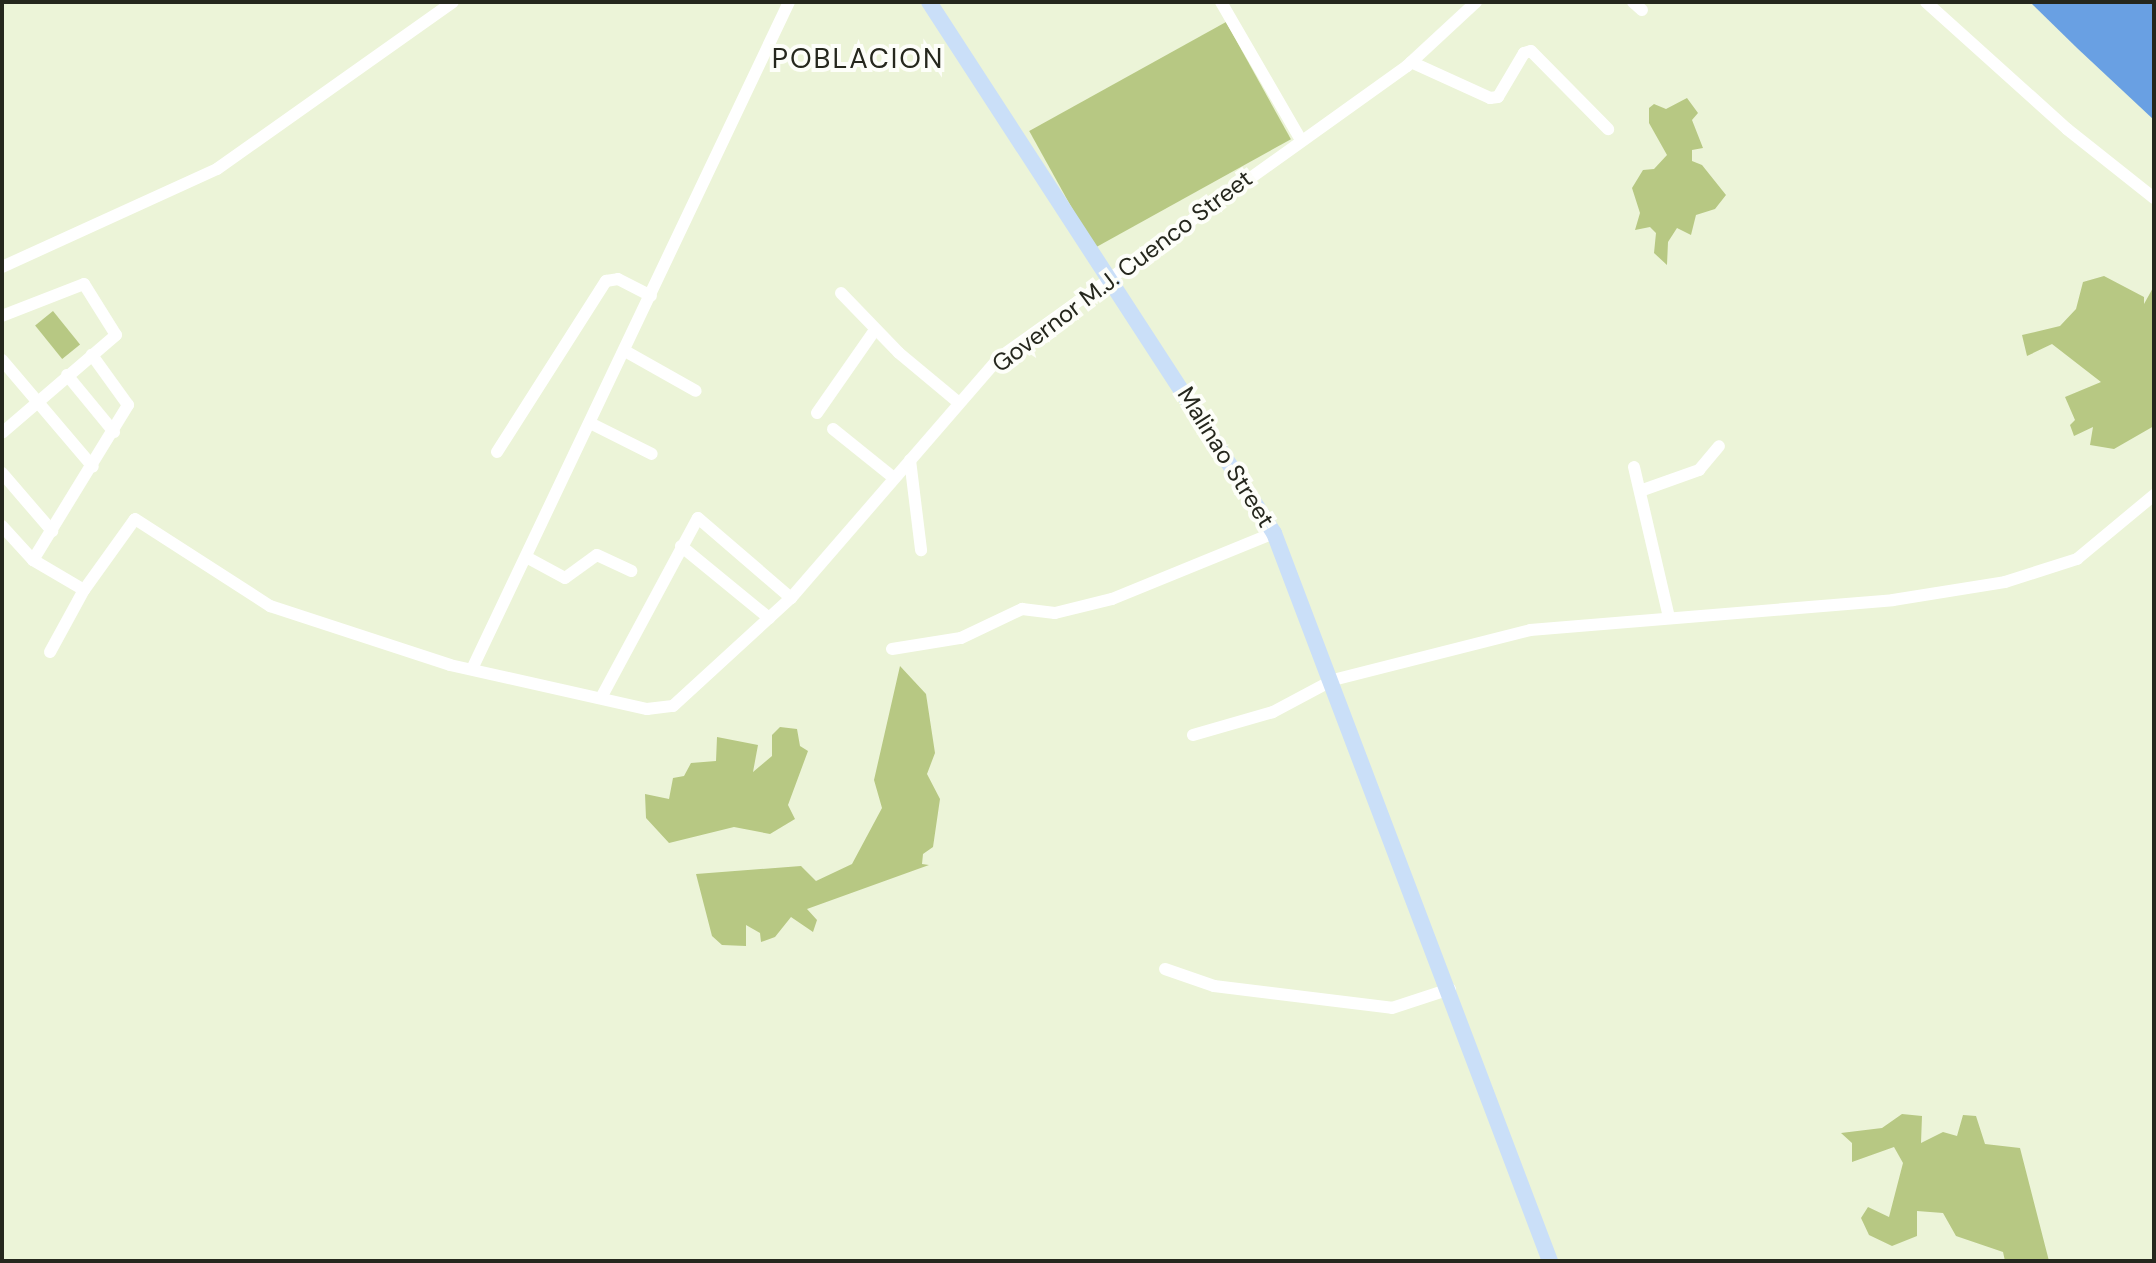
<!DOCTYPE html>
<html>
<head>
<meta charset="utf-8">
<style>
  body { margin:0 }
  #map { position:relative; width:2156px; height:1263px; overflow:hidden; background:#ecf4d8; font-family:"DM Sans",sans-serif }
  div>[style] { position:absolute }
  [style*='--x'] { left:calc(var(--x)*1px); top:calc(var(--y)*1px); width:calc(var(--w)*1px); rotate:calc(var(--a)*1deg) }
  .green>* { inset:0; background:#b7c883; transform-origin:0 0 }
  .water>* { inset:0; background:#69a0e3 }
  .minor>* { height:12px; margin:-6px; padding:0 6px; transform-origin:6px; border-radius:6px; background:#fff }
  .major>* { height:16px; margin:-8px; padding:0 8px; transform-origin:8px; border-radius:8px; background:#cadff8 }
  span { translate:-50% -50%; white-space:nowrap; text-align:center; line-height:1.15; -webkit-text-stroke:8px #fdfef9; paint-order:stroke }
  .street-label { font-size:24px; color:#25271d }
  .quarter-label { font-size:28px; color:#25271d; letter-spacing:2px }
  .frame { position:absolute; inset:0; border:4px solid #25271d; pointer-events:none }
</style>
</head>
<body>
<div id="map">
  <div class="green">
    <div style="left:1226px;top:22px;width:134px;height:225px;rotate:61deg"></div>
    <div style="clip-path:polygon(1687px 98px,1698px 113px,1692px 120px,1703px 148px,1692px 150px,1692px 161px,1702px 165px,1726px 195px,1715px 209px,1696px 215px,1691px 235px,1677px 228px,1668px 242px,1667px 265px,1654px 253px,1656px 233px,1650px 227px,1635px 230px,1640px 213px,1632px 188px,1643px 170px,1654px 169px,1667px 155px,1649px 123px,1649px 108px,1654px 104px,1666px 109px)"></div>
    <div style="clip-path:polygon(2104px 276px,2144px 297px,2144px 304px,2154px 286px,2154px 426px,2114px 449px,2090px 445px,2093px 427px,2074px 436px,2070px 425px,2075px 420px,2065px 397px,2101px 382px,2052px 344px,2027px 356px,2022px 335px,2060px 326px,2076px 309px,2083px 282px)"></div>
    <div style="left:53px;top:311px;width:43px;height:23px;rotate:51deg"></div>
    <div style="clip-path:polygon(900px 666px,926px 694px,935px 753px,927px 774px,940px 799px,933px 847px,923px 854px,922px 864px,929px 865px,807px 909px,817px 920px,813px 932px,791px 917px,775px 937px,761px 942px,760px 933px,746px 925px,746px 946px,722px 945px,712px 936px,696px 874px,801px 866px,816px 881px,852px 864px,882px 808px,874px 780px)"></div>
    <div style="clip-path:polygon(780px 727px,797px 729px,800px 746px,808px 751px,788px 805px,795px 819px,770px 834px,734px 827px,669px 843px,646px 818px,645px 794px,669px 799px,673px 778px,684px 776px,691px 763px,716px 761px,717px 737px,758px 745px,753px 772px,772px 756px,772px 735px)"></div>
    <div style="clip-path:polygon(1902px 1114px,1922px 1116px,1921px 1143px,1943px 1132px,1957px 1136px,1963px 1115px,1976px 1116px,1985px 1144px,2020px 1148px,2049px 1261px,2005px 1261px,2003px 1252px,1956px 1236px,1943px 1213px,1917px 1211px,1917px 1236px,1892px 1246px,1869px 1235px,1861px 1218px,1868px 1207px,1889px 1217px,1903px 1163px,1894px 1147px,1852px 1162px,1852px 1143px,1841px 1133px,1882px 1128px)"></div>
  </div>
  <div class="water">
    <div style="clip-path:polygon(2030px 2px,2154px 2px,2154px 120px,2077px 48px)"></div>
  </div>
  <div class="minor">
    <div style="--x:1221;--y:2;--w:160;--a:59.9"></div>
    <div style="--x:1633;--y:2;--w:12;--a:42"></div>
    <div style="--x:1926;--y:2;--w:190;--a:42"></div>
    <div style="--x:2067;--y:129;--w:111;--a:38.4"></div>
    <div style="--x:1411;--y:62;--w:87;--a:24.5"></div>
    <div style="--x:1490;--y:98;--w:8;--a:-7"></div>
    <div style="--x:1498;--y:97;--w:51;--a:-59.4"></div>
    <div style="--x:1524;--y:53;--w:7;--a:-16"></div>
    <div style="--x:1531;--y:51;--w:110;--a:45.4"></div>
    <div style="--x:2;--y:267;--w:236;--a:-24.5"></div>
    <div style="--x:217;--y:169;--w:289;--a:-35.3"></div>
    <div style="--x:841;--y:293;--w:83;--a:46"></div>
    <div style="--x:899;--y:353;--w:78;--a:39.8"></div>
    <div style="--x:2;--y:316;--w:88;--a:-21.3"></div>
    <div style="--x:84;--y:284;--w:60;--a:57.9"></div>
    <div style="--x:116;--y:335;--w:150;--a:139.3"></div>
    <div style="--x:625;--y:351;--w:81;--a:29.4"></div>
    <div style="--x:2;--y:360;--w:140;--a:49.6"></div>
    <div style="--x:67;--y:375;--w:74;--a:50.5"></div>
    <div style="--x:817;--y:413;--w:101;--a:-55.1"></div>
    <div style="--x:590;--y:423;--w:69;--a:26.6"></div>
    <div style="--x:833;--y:429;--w:78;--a:38.8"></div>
    <div style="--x:497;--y:452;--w:203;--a:-57.5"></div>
    <div style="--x:606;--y:281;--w:12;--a:-9"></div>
    <div style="--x:618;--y:279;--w:37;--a:27"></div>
    <div style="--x:910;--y:460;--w:91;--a:83"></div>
    <div style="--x:1634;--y:467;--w:154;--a:76.9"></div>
    <div style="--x:2;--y:473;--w:77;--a:49.2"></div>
    <div style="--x:1640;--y:491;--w:63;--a:-19.6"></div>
    <div style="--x:1699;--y:470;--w:31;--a:-50"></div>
    <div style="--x:2;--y:526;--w:46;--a:47.6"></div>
    <div style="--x:33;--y:560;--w:59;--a:30.5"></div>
    <div style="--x:681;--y:546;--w:114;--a:39.3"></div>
    <div style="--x:528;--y:558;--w:42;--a:28.4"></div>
    <div style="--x:565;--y:578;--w:39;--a:-36"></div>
    <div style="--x:597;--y:555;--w:38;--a:25"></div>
    <div style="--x:33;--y:560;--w:182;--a:-58.5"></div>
    <div style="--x:128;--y:405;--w:62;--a:-125.8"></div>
    <div style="--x:892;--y:649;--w:70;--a:-9.1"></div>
    <div style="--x:961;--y:638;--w:68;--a:-25.4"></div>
    <div style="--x:1022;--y:609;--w:33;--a:7"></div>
    <div style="--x:1055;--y:613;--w:59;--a:-13.8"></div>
    <div style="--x:1112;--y:599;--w:175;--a:-22.2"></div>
    <div style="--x:50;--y:652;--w:71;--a:-61.3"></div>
    <div style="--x:84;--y:590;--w:87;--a:-54.3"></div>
    <div style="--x:135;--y:519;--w:161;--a:32.8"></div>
    <div style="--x:270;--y:606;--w:189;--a:18.1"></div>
    <div style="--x:450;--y:665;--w:202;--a:12.6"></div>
    <div style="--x:647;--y:709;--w:26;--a:-7"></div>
    <div style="--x:673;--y:706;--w:160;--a:-42.5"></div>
    <div style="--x:791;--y:598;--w:318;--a:-49.1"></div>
    <div style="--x:999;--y:358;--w:502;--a:-35.59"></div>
    <div style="--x:1407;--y:66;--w:94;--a:-42.8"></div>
    <div style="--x:472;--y:669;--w:738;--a:-64.58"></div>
    <div style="--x:602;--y:696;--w:202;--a:-61.7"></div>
    <div style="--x:698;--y:518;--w:123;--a:40.7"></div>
    <div style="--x:1193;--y:735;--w:83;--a:-16"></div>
    <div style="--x:1273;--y:712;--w:68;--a:-28.1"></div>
    <div style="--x:1333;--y:680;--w:203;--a:-14.2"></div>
    <div style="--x:1530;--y:630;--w:364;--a:-4.7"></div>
    <div style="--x:1893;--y:600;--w:113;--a:-9.1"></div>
    <div style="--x:2005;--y:582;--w:76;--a:-17.7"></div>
    <div style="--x:2077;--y:559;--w:100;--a:-39.7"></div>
    <div style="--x:1165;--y:969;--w:52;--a:19.1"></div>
    <div style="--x:1214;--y:986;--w:179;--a:7"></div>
    <div style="--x:1392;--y:1008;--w:61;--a:-18.1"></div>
  </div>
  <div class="major">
    <div style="--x:929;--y:2;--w:633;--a:56.99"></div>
    <div style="--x:1274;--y:533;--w:779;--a:69.24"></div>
  </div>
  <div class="street-label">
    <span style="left:1122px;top:271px;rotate:-37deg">Governor M.J. Cuenco Street</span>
    <span style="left:1226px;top:457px;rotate:58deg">Malinao Street</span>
  </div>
  <div class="quarter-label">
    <span style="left:858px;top:59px">POBLACION</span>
  </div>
  <div class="frame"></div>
</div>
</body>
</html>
